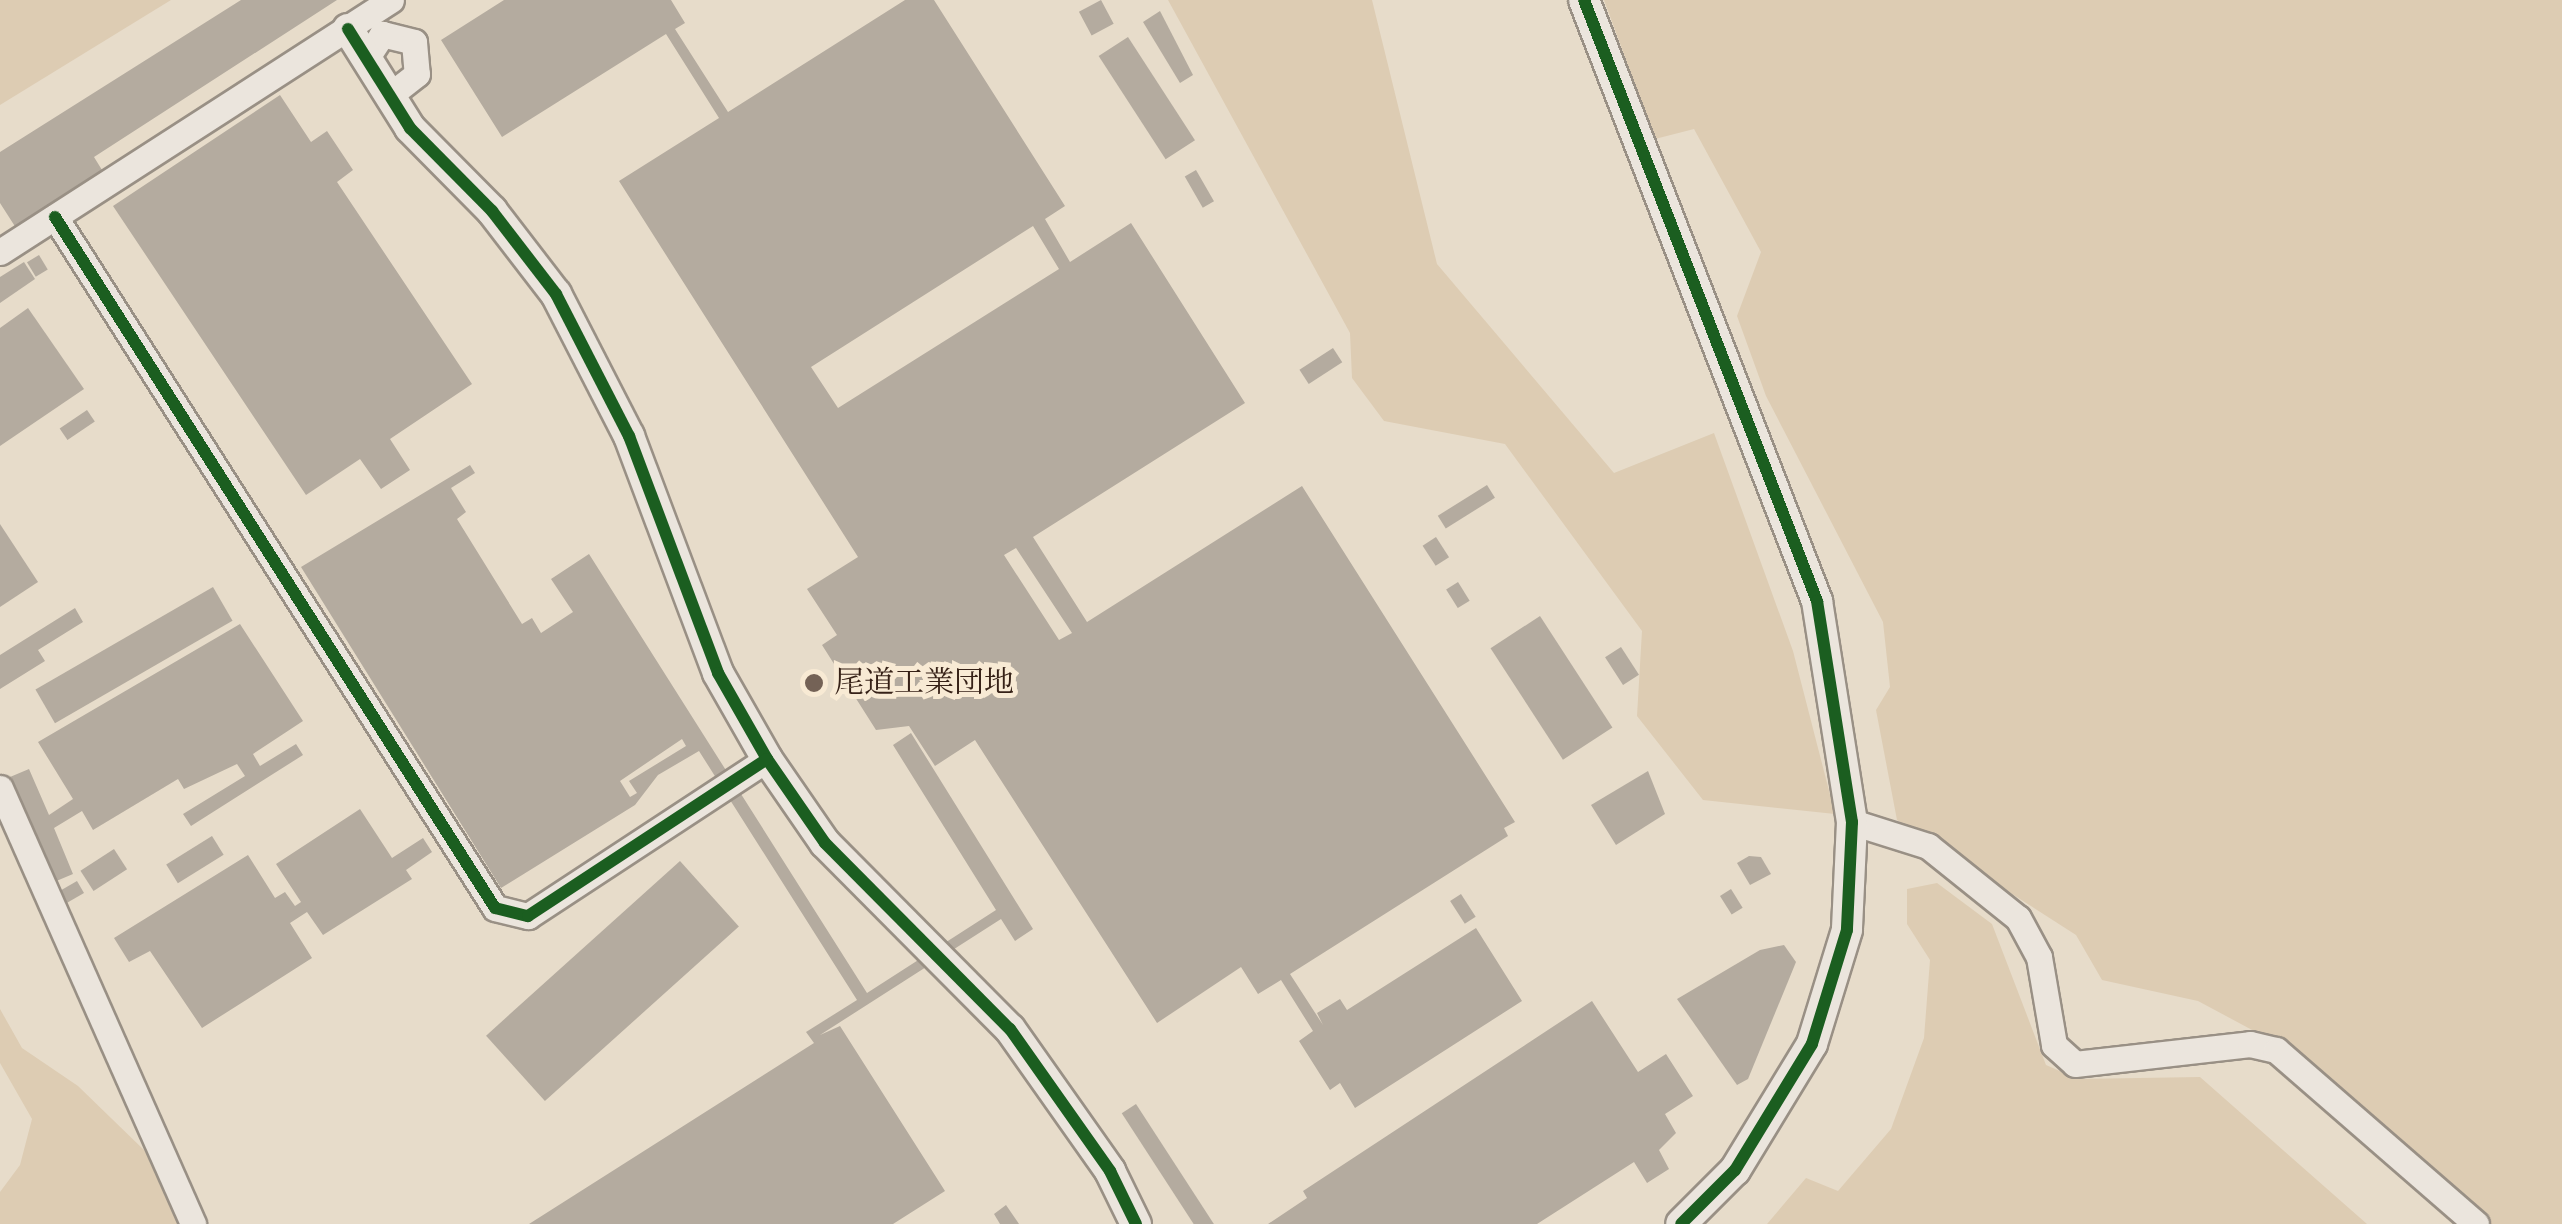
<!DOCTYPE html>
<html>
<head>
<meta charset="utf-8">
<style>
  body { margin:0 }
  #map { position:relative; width:2562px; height:1224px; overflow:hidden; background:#e7dcca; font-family:"IM FELL French Canon","Noto Serif JP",serif }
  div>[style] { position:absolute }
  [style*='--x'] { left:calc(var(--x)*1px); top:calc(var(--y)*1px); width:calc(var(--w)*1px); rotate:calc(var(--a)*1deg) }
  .green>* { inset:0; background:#ddccb3 }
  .building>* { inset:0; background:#b4ab9f; transform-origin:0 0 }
  .roads { filter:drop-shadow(2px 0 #999085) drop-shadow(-2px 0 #999085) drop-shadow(0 2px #999085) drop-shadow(0 -2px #999085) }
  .minor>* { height:25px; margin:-12.5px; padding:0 12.5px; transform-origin:12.5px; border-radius:12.5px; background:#ebe5dd }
  .tertiary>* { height:30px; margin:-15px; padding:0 15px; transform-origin:15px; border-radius:15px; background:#ebe5dd }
  .cycleway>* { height:12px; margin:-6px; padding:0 6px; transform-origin:6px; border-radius:6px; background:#1b5e20 }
  .dots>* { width:28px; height:28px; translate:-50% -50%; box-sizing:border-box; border:5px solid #f8ead4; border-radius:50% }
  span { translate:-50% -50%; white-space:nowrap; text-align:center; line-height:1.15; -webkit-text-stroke:10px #f8ead4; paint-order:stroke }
  .poi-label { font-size:30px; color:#362117 }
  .left { translate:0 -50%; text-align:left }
</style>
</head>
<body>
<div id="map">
  <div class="green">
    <div style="clip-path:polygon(0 0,171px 0,0 105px)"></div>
    <div style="clip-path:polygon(1168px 0,1372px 0,1437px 264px,1614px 473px,1714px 433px,1793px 651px,1835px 814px,1703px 800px,1637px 716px,1642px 631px,1505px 444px,1384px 421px,1352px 378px,1350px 333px)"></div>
    <div style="clip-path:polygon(1604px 0,2562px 0,2562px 1224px,2490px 1224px,2312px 1062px,2198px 1001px,2102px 980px,2076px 935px,1897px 820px,1876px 710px,1890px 687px,1883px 622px,1766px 396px,1737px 316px,1761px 252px,1694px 129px,1655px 139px)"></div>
    <div style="clip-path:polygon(1937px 883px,1992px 924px,2046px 1065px,2078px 1079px,2200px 1077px,2367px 1224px,1767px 1224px,1806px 1178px,1838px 1191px,1891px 1129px,1924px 1038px,1930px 960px,1907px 924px,1907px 889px)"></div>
    <div style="clip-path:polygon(0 1009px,22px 1048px,78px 1086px,145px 1151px,178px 1224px,0 1224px,0 1192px,20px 1165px,32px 1119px,0 1063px)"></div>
  </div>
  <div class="building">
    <div style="clip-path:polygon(241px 0,337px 0,94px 157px,102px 170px,16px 228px,0 203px,0 152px)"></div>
    <div style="clip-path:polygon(evenodd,504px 0,671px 0,685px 23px,675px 29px,728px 112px,905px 0,934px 0,1065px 206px,1045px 219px,1070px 262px,1131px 223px,1245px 403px,1033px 537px,1087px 622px,1302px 486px,1515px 822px,1504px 828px,1508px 836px,1290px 974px,1323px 1025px,1317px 1013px,1340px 999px,1347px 1010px,1476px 928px,1522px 1001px,1355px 1108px,1340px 1083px,1330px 1090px,1299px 1041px,1313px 1031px,1281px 980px,1258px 994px,1241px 967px,1157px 1023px,975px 740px,935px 766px,909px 726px,876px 730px,822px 645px,837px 635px,807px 589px,858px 557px,619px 181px,719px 118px,666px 34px,502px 137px,441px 40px,504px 0,1033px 226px,1059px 269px,838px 408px,811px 367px,1033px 226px,504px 0,1016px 548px,1072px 633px,1059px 640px,1004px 555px,1016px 548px)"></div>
    <div style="left:1101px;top:0;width:27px;height:25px;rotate:62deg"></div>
    <div style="clip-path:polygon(1160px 11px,1193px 75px,1180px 83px,1143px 22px)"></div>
    <div style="left:1128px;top:37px;width:123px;height:35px;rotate:57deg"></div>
    <div style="clip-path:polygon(280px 95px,311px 142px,327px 131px,353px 170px,337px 182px,472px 384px,390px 439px,410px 470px,381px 489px,360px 459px,306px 495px,113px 206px)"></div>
    <div style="left:1196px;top:170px;width:36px;height:13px;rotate:60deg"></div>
    <div style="left:39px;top:255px;width:17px;height:14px;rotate:59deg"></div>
    <div style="clip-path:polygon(24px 262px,35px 279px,0 303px,0 277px)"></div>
    <div style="clip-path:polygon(28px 308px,84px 389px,0 446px,0 328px)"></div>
    <div style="left:1333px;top:348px;width:17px;height:40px;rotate:57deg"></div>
    <div style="left:87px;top:410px;width:14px;height:33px;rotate:56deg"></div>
    <div style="clip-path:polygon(evenodd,470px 465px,475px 473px,451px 488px,466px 512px,457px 519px,522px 624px,532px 618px,541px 633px,573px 612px,551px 579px,589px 554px,867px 993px,996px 910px,893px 745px,911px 733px,1033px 929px,1015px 941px,1001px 919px,820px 1035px,840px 1026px,945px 1191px,893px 1224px,529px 1224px,814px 1043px,806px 1032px,857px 1000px,699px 751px,658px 775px,635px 805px,501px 888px,301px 567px,470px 465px,682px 739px,686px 746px,629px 781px,637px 793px,630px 797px,620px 781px,682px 739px)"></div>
    <div style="left:1487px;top:485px;width:15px;height:58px;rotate:58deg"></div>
    <div style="clip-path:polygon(0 524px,38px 582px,0 607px)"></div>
    <div style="left:1436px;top:537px;width:24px;height:16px;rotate:57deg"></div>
    <div style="left:1458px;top:582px;width:22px;height:14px;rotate:58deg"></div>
    <div style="left:213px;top:587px;width:39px;height:205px;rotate:60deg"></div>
    <div style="clip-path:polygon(75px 608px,83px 622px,38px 650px,45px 661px,0 689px,0 655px)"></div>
    <div style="left:1540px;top:616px;width:133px;height:59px;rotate:57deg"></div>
    <div style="clip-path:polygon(240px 624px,303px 721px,253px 754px,260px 766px,296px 744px,303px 755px,191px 826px,183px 814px,245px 776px,237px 764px,184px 789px,178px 779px,93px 830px,82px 811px,54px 828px,73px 874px,54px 882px,10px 777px,29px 769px,49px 815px,73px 799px,38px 742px)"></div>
    <div style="left:1621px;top:647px;width:33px;height:19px;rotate:57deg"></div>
    <div style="clip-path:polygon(1648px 771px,1665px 814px,1616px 845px,1591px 805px)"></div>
    <div style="clip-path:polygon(360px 809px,392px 858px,423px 838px,432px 852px,406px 870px,412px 879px,323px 935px,307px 912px,290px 923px,312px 958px,202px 1028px,150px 951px,129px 962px,114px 938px,248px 855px,275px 898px,285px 892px,295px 906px,301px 902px,276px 864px)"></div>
    <div style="left:212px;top:836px;width:22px;height:54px;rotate:58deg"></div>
    <div style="left:114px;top:849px;width:24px;height:40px;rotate:57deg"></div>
    <div style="clip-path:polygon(1749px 856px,1761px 857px,1771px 874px,1750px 885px,1737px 863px)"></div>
    <div style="left:680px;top:861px;width:88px;height:261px;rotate:48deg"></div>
    <div style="left:77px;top:881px;width:14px;height:21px;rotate:60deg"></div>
    <div style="left:1731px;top:889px;width:22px;height:13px;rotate:58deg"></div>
    <div style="left:1461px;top:894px;width:27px;height:13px;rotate:57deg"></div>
    <div style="clip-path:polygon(1784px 945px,1796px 962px,1748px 1079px,1737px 1085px,1677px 999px,1760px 950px)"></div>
    <div style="clip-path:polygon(1592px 1001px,1638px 1072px,1666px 1054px,1693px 1096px,1665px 1114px,1676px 1133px,1659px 1150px,1669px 1169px,1647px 1183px,1634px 1162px,1537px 1224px,1268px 1224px,1307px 1198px,1303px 1191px)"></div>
    <div style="left:1136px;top:1104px;width:143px;height:17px;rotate:57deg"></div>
    <div style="clip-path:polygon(1006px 1205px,1019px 1224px,1000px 1224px,994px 1214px)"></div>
  </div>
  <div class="roads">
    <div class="minor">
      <div style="--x:366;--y:59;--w:30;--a:-57"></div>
      <div style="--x:382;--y:34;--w:33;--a:14"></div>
      <div style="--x:414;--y:42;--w:32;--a:85"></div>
      <div style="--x:417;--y:74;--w:36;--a:142"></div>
      <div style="--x:55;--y:217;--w:819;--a:57.51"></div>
      <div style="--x:495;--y:908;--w:34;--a:14"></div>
      <div style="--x:528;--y:916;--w:286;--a:-33.3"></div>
      <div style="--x:0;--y:252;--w:465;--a:-32.8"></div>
      <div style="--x:0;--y:788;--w:477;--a:66.1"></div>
      <div style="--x:1852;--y:822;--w:80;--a:17.5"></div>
      <div style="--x:1928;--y:846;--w:115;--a:38.7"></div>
      <div style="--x:2018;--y:918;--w:44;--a:61.7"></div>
      <div style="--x:2039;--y:957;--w:89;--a:80.3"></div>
      <div style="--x:2054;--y:1045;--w:28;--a:42"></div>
      <div style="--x:2075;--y:1064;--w:176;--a:-6.5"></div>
      <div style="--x:2250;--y:1044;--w:27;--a:13"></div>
      <div style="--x:2276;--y:1050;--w:265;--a:41"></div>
    </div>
    <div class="tertiary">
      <div style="--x:1584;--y:0;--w:645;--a:68.81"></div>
      <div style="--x:1817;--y:601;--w:224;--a:81"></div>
      <div style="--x:1852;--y:822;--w:108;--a:92.7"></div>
      <div style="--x:1847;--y:930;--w:119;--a:107.1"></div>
      <div style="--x:1812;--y:1044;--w:148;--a:121.4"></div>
      <div style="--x:1735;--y:1170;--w:76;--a:135"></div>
      <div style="--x:348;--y:29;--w:117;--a:57.9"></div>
      <div style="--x:410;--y:128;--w:117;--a:45.3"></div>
      <div style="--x:492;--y:211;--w:105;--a:52.4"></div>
      <div style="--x:556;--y:294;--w:160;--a:62.8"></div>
      <div style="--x:629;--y:436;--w:253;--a:69.4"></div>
      <div style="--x:718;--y:673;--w:99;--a:60.3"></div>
      <div style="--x:767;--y:759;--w:102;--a:55.4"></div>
      <div style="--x:825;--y:843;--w:262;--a:45.2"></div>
      <div style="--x:1010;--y:1029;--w:174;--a:54.8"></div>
      <div style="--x:1110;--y:1171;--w:59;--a:63.9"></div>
    </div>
  </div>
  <div class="cycleway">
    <div style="--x:1584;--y:0;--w:645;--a:68.81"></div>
    <div style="--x:1817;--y:601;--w:224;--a:81"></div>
    <div style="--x:1852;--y:822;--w:108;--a:92.7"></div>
    <div style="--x:1847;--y:930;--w:119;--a:107.1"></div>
    <div style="--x:1812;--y:1044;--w:148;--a:121.4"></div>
    <div style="--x:1735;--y:1170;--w:76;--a:135"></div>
    <div style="--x:348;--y:29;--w:117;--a:57.9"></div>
    <div style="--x:410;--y:128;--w:117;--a:45.3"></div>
    <div style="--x:492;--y:211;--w:105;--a:52.4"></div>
    <div style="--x:556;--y:294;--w:160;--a:62.8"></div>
    <div style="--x:629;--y:436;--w:253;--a:69.4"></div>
    <div style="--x:718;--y:673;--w:99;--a:60.3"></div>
    <div style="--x:767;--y:759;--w:102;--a:55.4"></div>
    <div style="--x:825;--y:843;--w:262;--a:45.2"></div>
    <div style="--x:1010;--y:1029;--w:174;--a:54.8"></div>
    <div style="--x:1110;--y:1171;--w:59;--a:63.9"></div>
    <div style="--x:55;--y:217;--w:819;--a:57.51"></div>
    <div style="--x:495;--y:908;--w:34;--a:14"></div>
    <div style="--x:528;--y:916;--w:286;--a:-33.3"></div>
  </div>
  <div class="dots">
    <div style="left:814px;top:683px;background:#746256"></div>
  </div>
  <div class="poi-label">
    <span class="left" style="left:834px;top:683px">尾道工業団地</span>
  </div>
</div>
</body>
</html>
